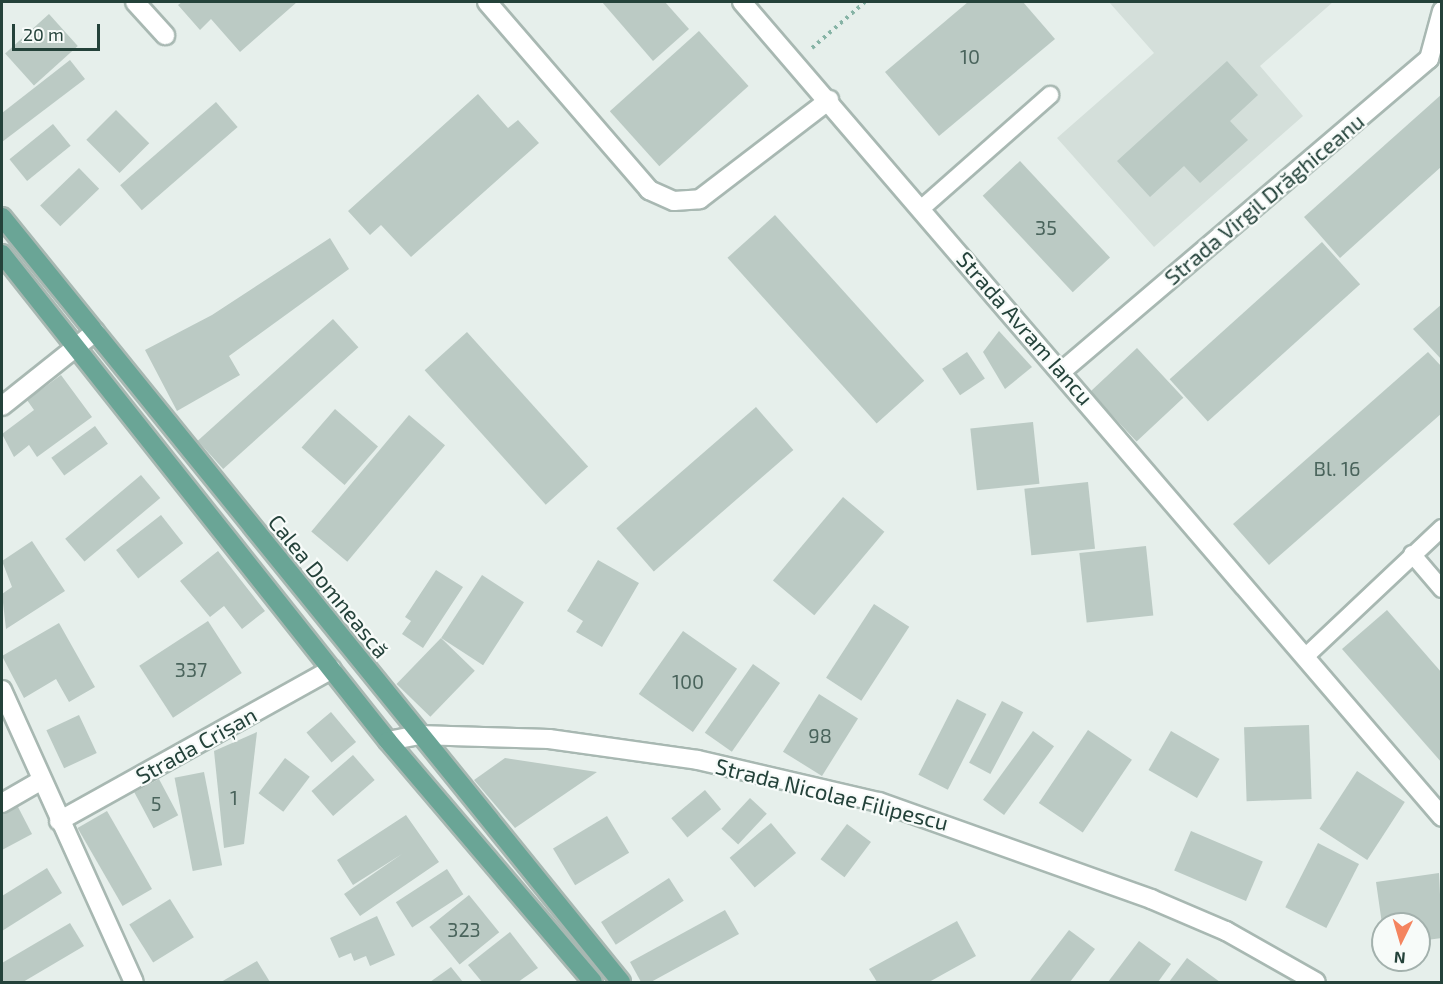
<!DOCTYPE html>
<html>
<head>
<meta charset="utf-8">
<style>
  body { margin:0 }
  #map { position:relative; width:1443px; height:984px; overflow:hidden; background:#e6efeb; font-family:"Exo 2",sans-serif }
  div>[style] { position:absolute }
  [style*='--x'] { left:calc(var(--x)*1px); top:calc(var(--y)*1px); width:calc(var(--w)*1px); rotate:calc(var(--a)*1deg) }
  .built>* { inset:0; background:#d4dfda }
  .building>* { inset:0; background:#bbcac4; transform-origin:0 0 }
  .path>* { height:4px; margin-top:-2px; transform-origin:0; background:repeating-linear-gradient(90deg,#86b3a5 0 3px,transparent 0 7.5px) }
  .roads { filter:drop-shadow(2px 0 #a8b8b2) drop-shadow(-2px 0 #a8b8b2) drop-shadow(0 2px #a8b8b2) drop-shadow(0 -2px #a8b8b2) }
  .lane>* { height:16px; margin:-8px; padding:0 8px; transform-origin:8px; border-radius:8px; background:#fff }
  .street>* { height:18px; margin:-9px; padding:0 9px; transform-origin:9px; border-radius:9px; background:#fff }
  .secondary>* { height:18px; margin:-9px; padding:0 9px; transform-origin:9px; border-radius:9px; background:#fff }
  .primary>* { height:18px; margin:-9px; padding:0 9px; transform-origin:9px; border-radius:9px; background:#6aa596 }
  span { translate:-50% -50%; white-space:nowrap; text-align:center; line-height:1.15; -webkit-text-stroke:4.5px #f7fbf9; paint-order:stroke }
  .number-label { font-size:20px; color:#4a645c }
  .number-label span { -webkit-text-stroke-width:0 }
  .street-label { font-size:22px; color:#24423a }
  .frame { position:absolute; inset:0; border:3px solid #24423a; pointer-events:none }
  .north { position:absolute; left:1371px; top:912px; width:60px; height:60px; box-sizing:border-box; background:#f7fbf9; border:2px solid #a3b1ad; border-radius:50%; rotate:185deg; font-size:16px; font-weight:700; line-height:24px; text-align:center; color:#24423a }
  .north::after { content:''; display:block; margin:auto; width:21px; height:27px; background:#f4845f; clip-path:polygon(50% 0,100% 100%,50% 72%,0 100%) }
  .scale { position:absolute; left:12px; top:24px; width:88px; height:27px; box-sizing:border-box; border:3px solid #24423a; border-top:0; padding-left:8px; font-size:18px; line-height:21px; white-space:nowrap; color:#24423a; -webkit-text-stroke:4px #f7fbf9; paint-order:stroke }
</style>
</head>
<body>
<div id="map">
  <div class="built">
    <div style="clip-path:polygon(1109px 2px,1333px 2px,1260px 66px,1303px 116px,1154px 247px,1057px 138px,1154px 53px)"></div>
  </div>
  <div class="building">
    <div style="clip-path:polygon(182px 2px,297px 2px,240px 52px,211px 19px,200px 30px,178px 5px)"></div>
    <div style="clip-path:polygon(602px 2px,665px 2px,689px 29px,653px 61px)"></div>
    <div style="clip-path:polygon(968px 2px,1023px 2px,1055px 39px,939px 136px,885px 72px)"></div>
    <div style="left:49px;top:14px;width:43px;height:59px;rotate:48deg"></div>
    <div style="left:699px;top:31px;width:74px;height:120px;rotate:48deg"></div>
    <div style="clip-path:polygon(70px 60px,85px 79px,2px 142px,2px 113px)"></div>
    <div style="clip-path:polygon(1227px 61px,1258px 95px,1230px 121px,1248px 140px,1200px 183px,1184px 166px,1150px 197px,1117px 161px)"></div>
    <div style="clip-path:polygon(478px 94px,508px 128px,518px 120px,539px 143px,411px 257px,381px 225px,370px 235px,348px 211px)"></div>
    <div style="clip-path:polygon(1442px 94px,1442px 166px,1340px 258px,1304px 217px)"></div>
    <div style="left:216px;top:102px;width:33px;height:127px;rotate:49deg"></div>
    <div style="left:116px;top:110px;width:47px;height:42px;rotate:45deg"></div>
    <div style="left:53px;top:124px;width:28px;height:56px;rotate:51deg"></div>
    <div style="left:1020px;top:161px;width:132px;height:51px;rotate:47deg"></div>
    <div style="left:79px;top:168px;width:29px;height:54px;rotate:46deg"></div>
    <div style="left:775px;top:215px;width:223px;height:64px;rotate:48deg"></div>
    <div style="clip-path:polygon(330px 238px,349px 269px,229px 356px,240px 375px,177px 411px,145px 350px,212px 315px)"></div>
    <div style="left:1322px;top:242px;width:57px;height:205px;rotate:48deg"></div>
    <div style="clip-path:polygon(1442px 304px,1442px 360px,1413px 329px)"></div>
    <div style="left:333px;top:319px;width:38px;height:182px;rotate:48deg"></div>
    <div style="clip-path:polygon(999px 331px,1032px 367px,1005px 389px,983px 352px)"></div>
    <div style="left:467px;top:332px;width:181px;height:57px;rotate:48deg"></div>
    <div style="left:1137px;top:348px;width:68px;height:64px;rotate:47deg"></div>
    <div style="left:967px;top:352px;width:32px;height:30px;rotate:56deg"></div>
    <div style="clip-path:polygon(1428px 352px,1442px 367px,1442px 413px,1269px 565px,1233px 524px)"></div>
    <div style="clip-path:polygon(61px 375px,92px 417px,37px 457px,29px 445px,14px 457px,2px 434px,34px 410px,27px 400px)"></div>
    <div style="left:756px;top:407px;width:57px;height:185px;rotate:49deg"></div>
    <div style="left:335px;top:409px;width:57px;height:51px;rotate:41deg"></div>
    <div style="left:409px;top:415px;width:47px;height:152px;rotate:40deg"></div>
    <div style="left:1033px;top:422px;width:62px;height:63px;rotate:84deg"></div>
    <div style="left:95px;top:426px;width:22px;height:54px;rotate:54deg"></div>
    <div style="left:141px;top:475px;width:30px;height:99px;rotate:50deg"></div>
    <div style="left:1088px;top:482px;width:67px;height:64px;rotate:84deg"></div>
    <div style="left:843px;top:497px;width:54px;height:109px;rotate:40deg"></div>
    <div style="left:161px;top:515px;width:36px;height:57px;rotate:52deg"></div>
    <div style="clip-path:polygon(32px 541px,65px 591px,6px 629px,2px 594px,12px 587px,2px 561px)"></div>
    <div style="left:1146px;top:546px;width:70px;height:67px;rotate:84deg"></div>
    <div style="clip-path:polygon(218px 551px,265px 611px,242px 629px,224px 606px,210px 617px,180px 581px)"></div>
    <div style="clip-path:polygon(598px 560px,639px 583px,602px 647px,576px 632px,583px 621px,567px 611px)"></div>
    <div style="clip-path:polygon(436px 570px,463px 587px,423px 648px,402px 634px,411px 621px,405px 617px)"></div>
    <div style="left:482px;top:575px;width:50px;height:75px;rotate:33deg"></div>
    <div style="left:874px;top:604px;width:42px;height:88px;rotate:33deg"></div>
    <div style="clip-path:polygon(1387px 610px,1442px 673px,1442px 763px,1342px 649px)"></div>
    <div style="left:208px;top:621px;width:62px;height:82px;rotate:57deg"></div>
    <div style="clip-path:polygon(59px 623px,95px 687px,69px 702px,56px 679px,24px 698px,2px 656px)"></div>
    <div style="left:683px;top:631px;width:66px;height:77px;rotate:35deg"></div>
    <div style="left:441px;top:638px;width:47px;height:64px;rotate:44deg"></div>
    <div style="left:753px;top:664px;width:33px;height:84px;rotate:35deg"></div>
    <div style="left:819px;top:694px;width:46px;height:68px;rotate:32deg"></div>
    <div style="left:957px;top:699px;width:33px;height:85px;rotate:27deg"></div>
    <div style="left:1002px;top:701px;width:24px;height:70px;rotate:28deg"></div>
    <div style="left:331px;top:712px;width:39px;height:32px;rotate:50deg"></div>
    <div style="left:79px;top:715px;width:42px;height:36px;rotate:65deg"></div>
    <div style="left:1309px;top:725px;width:74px;height:65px;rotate:88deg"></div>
    <div style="left:1088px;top:730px;width:53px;height:88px;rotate:34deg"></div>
    <div style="left:1033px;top:731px;width:26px;height:85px;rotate:36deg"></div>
    <div style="left:1171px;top:731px;width:56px;height:45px;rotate:30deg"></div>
    <div style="clip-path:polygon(257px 732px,244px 844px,224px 848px,214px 751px)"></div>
    <div style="left:353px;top:755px;width:33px;height:55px;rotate:49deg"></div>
    <div style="left:285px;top:758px;width:31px;height:44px;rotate:37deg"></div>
    <div style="clip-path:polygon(505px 758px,597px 772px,515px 828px,474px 780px)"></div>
    <div style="left:1357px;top:771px;width:57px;height:69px;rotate:33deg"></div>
    <div style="left:204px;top:772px;width:95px;height:30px;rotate:79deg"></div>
    <div style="left:159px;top:779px;width:41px;height:28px;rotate:62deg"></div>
    <div style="left:705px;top:790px;width:25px;height:44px;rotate:50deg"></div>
    <div style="left:750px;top:798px;width:23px;height:42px;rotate:43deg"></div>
    <div style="clip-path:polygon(17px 805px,32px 834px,2px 850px,2px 814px)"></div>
    <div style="left:107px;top:811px;width:90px;height:34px;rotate:60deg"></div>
    <div style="clip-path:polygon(406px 815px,439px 862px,360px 916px,344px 894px,402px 854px,353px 885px,337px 860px)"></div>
    <div style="left:607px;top:816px;width:43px;height:63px;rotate:59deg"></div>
    <div style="left:771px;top:823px;width:39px;height:54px;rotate:50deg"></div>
    <div style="left:847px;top:824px;width:30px;height:44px;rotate:37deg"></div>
    <div style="left:1191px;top:831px;width:78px;height:43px;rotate:23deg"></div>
    <div style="left:1318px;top:843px;width:46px;height:72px;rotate:27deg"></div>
    <div style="clip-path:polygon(47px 868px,62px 893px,2px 931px,2px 896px)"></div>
    <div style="left:447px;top:869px;width:30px;height:61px;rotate:57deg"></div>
    <div style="clip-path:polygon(1439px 873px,1442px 938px,1419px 941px,1419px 924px,1382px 924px,1376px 882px)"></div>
    <div style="left:669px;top:878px;width:27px;height:81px;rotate:57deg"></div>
    <div style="left:469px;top:895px;width:48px;height:51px;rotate:51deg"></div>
    <div style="left:170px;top:899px;width:45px;height:48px;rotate:58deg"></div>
    <div style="clip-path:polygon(725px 910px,739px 934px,651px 982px,641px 982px,630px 962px)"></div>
    <div style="clip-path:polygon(377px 916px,395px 955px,370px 966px,366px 956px,354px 961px,351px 953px,339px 958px,330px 938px)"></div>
    <div style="clip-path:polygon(957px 921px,976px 956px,929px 982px,877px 982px,869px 969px)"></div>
    <div style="clip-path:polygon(70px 923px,84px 946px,23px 982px,2px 982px,2px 963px)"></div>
    <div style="clip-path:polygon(1069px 930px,1095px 949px,1070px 982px,1029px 982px)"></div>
    <div style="clip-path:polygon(510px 932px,538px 968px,518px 982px,482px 982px,468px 965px)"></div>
    <div style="clip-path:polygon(1139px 941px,1171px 964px,1158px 982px,1108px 982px)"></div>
    <div style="clip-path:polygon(1187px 958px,1220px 982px,1169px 982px)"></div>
    <div style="clip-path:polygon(257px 961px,270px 982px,221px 982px)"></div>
    <div style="clip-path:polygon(451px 967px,463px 982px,430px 982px)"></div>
  </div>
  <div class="path">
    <div style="--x:812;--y:48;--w:70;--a:-41"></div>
  </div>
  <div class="roads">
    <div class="lane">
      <div style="--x:922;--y:208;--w:171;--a:-41.4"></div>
      <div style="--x:1412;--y:554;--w:46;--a:49.4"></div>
      <div style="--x:1305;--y:657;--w:188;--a:-43.3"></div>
    </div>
    <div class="street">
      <div style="--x:135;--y:2;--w:45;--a:47.7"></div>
      <div style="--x:487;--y:2;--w:248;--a:49.2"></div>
      <div style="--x:649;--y:190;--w:27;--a:24"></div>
      <div style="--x:674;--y:201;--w:26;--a:-4"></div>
      <div style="--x:700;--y:199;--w:163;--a:-37.5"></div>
      <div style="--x:742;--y:2;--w:1074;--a:49.34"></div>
      <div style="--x:1062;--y:371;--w:482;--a:-40.4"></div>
      <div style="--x:1429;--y:59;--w:50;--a:-74.8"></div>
      <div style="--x:2;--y:406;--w:119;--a:-38.5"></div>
      <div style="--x:2;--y:690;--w:320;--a:65.7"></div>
      <div style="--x:2;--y:803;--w:46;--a:-29.9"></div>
      <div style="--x:59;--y:821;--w:312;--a:-29.1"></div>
    </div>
    <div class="secondary">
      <div style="--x:388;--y:741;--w:31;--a:-11"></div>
      <div style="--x:418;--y:735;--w:131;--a:1.7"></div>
      <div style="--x:549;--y:739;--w:150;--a:8"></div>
      <div style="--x:698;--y:760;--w:186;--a:13.1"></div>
      <div style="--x:879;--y:802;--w:289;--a:19.6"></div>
      <div style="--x:1151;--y:899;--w:82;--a:23.1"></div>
      <div style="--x:1226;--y:931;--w:103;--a:29.5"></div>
    </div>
    <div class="primary">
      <div style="--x:2;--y:217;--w:984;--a:51.02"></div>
      <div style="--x:2;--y:254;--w:621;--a:51.6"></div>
      <div style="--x:388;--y:741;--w:316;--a:49.6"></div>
    </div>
  </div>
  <div class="number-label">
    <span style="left:970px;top:56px">10</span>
    <span style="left:1046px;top:227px">35</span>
    <span style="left:1337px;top:468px">Bl. 16</span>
    <span style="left:191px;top:669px">337</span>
    <span style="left:688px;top:681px">100</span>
    <span style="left:820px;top:735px">98</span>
    <span style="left:234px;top:797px">1</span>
    <span style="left:156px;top:803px">5</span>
    <span style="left:464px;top:929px">323</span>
  </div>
  <div class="street-label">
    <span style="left:1264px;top:199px;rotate:-40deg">Strada Virgil Drăghiceanu</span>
    <span style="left:1025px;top:328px;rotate:49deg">Strada Avram Iancu</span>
    <span style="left:329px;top:586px;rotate:51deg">Calea Domnească</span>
    <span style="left:196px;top:745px;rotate:-29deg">Strada Crișan</span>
    <span style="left:832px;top:794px;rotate:14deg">Strada Nicolae Filipescu</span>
  </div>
  <div class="frame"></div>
  <div class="north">N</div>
  <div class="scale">20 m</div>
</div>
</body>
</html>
